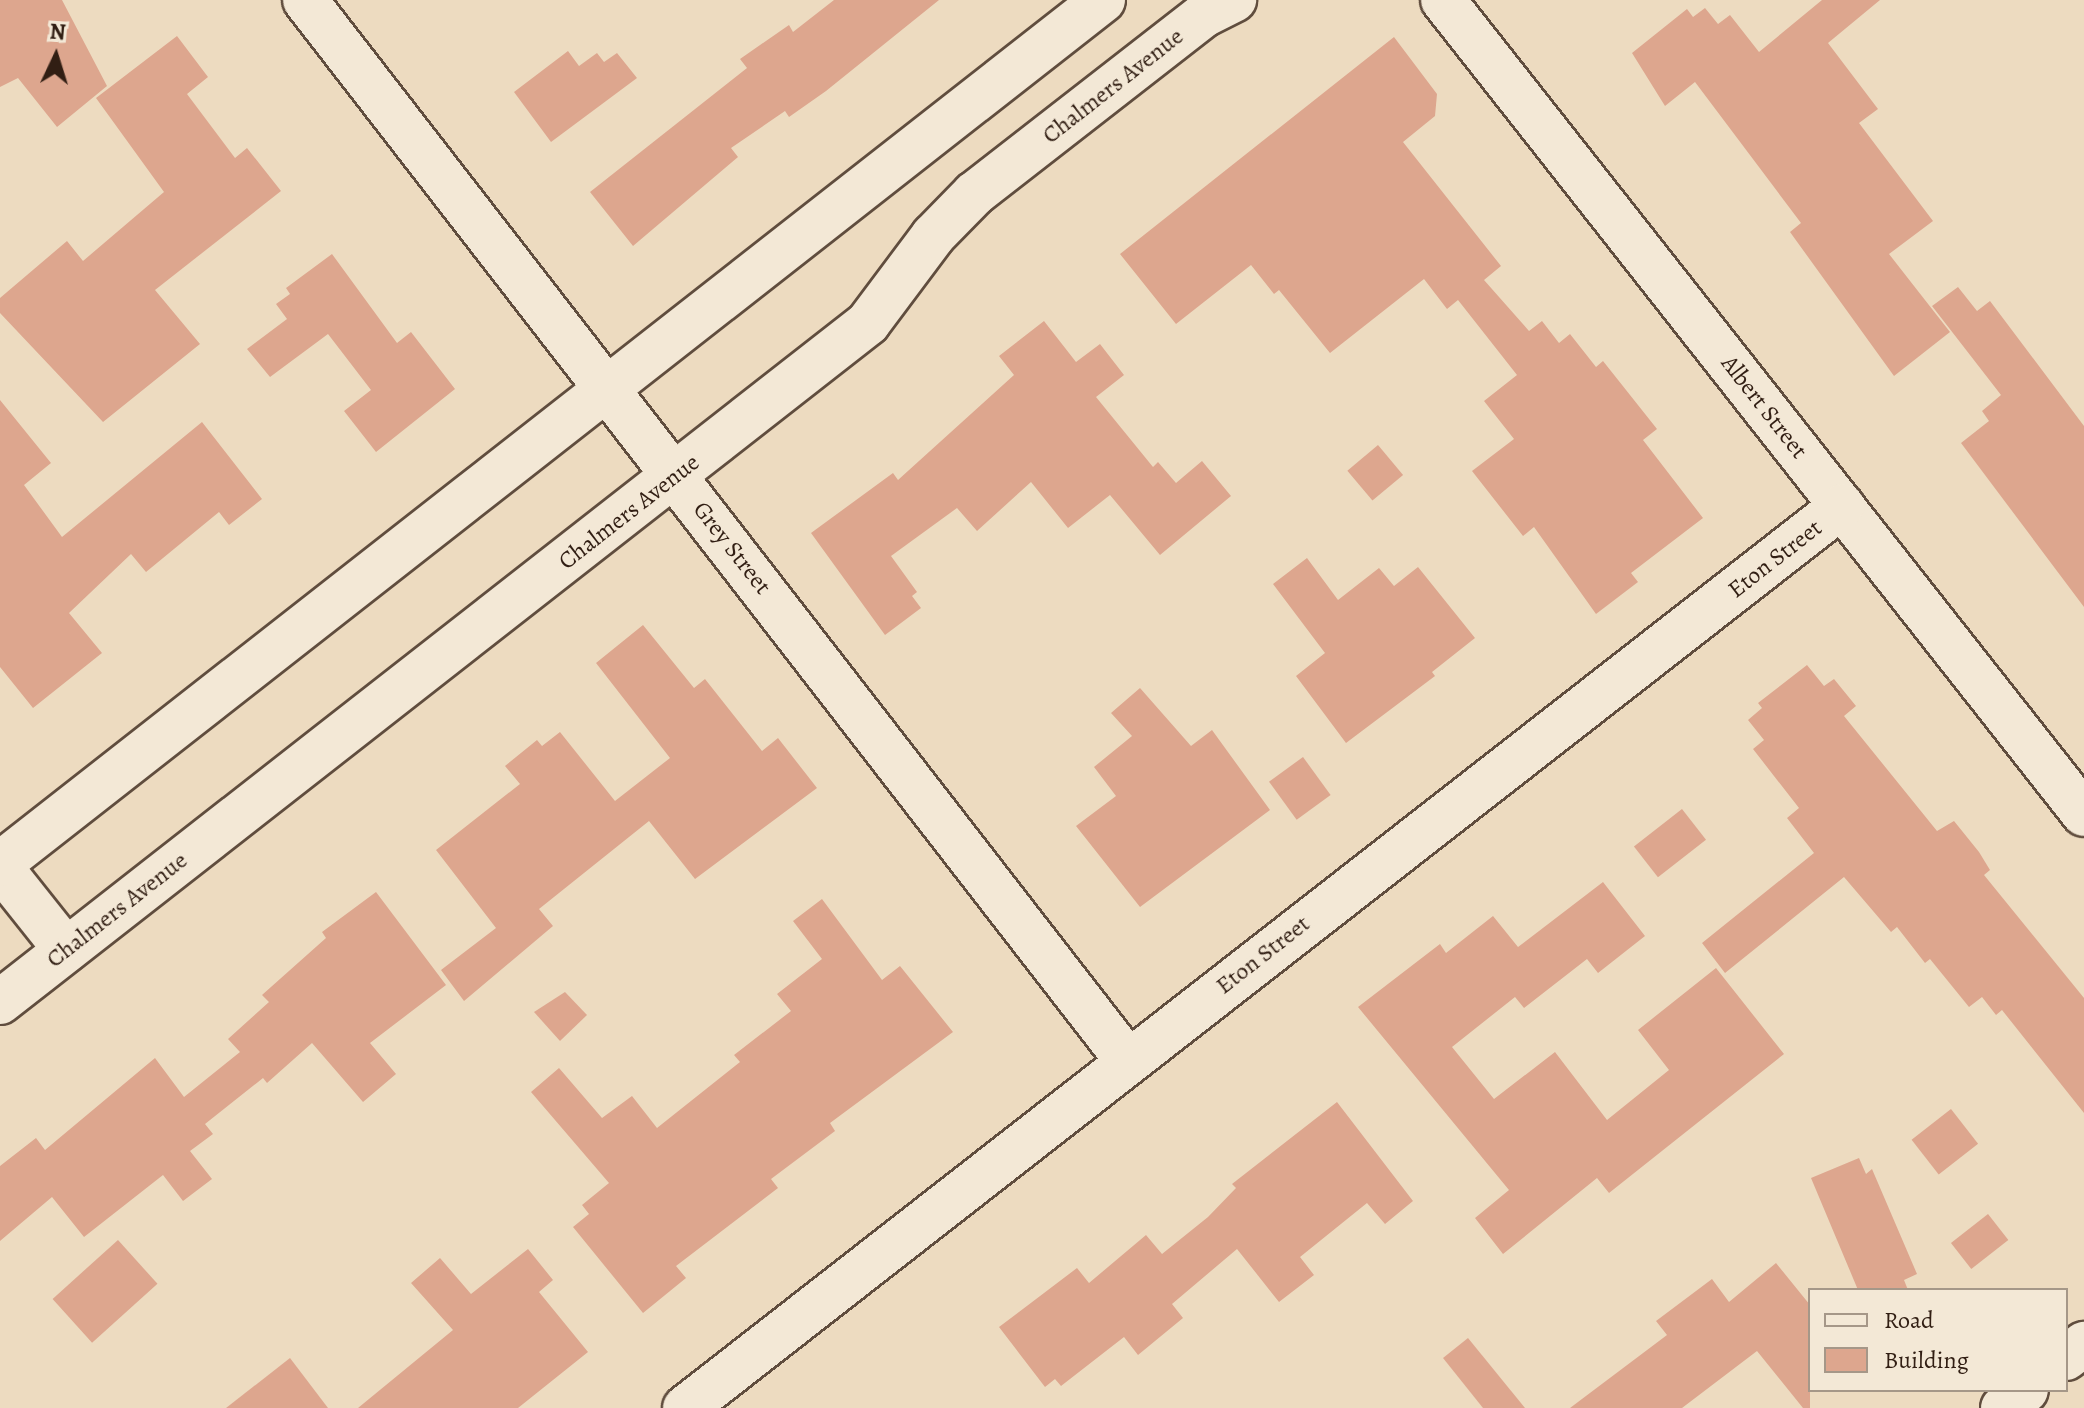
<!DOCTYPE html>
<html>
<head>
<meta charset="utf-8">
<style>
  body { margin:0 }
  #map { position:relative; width:2084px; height:1408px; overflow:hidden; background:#eddbc0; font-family:Alegreya,serif }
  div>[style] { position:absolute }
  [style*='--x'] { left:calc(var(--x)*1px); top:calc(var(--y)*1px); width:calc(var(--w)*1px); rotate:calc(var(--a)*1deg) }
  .building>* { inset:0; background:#dda68e; transform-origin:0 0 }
  .roads { filter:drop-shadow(2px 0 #604d3e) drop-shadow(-2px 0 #604d3e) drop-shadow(0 2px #604d3e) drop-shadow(0 -2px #604d3e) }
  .minor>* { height:44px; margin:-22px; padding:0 22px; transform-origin:22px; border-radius:22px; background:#f3e8d6 }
  .tertiary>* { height:44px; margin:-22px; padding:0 22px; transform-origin:22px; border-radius:22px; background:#f3e8d6 }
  span { translate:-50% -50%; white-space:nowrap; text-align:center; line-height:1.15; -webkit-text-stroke:6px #f3e8d6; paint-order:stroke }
  .street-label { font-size:24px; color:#311e13 }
  .legend { position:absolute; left:1808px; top:1288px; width:260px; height:104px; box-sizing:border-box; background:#f3e8d6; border:2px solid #a59788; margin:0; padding:10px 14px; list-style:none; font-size:24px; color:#311e13 }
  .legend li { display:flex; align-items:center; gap:16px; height:40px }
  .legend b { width:40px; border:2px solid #a59788 }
  .north { position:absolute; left:16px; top:16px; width:80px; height:80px; -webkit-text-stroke:6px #f3e8d6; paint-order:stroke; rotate:4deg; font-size:22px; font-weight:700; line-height:32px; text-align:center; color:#311e13 }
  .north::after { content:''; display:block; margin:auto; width:28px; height:36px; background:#311e13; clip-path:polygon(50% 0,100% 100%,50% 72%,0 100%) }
</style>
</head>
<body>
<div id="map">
  <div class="building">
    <div style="clip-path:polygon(0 0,62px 0,107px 86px,57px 127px,18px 78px,0 87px)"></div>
    <div style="clip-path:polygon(834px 0,939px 0,826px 91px,789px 117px,785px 111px,731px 148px,738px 157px,633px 246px,590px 192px,747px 68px,740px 59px,789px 25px,793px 32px)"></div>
    <div style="clip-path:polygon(1822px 0,1880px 0,1828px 43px,1878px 109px,1859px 123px,1933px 221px,1889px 254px,1950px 332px,1894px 376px,1790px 232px,1801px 223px,1695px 82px,1665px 106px,1632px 53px,1687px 9px,1693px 17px,1705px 8px,1718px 24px,1730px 15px,1759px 52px)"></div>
    <div style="clip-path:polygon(177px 36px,208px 77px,187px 94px,235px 158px,247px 148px,281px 191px,155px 290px,200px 344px,103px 422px,0 313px,0 298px,67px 241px,83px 261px,164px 192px,96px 98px)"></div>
    <div style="clip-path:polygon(1394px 37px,1437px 94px,1435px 116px,1403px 142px,1501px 266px,1484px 280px,1529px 331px,1542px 321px,1559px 343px,1570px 334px,1596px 367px,1603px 361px,1657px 429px,1643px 440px,1703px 518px,1631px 573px,1638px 582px,1596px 614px,1534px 527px,1523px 536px,1472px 471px,1514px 439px,1484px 401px,1517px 375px,1458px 300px,1447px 309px,1424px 279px,1330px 353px,1279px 290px,1274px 294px,1251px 265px,1176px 324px,1120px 254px)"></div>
    <div style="clip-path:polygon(568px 51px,579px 66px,597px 53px,604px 62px,617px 53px,637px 78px,551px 142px,514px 92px)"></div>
    <div style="clip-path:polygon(332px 254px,397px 343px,411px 332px,455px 389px,376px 452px,344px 411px,371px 390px,328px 334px,270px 377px,247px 349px,287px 319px,276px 304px,290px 294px,286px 288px)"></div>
    <div style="clip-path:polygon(1958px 287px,1977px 311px,1990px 301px,2084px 426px,2084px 607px,1961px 443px,1989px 421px,1982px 411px,2001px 395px,1932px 306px)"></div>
    <div style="clip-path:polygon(1044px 321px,1076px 362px,1100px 344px,1124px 375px,1096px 397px,1153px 467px,1158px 462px,1176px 483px,1202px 461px,1231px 496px,1160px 555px,1110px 495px,1068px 528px,1031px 482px,977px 531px,957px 508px,891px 556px,917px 592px,912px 596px,921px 608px,885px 635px,811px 533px,893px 473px,898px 480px,1014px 375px,999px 356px)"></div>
    <div style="clip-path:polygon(0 400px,51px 463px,24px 485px,62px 537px,202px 422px,262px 499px,229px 525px,219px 512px,146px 572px,131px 554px,69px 613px,102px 653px,33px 708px,0 667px)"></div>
    <div style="left:1378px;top:445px;width:39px;height:40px;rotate:50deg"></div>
    <div style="clip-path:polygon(1307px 558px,1338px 600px,1379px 568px,1394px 586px,1418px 567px,1475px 638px,1432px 672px,1435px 676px,1346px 743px,1296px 676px,1325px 653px,1273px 584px)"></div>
    <div style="clip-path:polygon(643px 625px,694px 688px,705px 679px,762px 751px,778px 738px,817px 788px,695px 879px,649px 821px,539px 909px,553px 926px,464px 1001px,441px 970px,496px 928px,436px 850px,520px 784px,505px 766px,537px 740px,542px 746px,560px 732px,615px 801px,670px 758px,596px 663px)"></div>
    <div style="clip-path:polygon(1807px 665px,1824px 686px,1834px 679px,1856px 706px,1844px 716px,1937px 831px,1954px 821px,1979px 852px,1990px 870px,1984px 875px,2084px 998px,2084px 1113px,2002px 1010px,1996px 1015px,1982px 997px,1969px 1007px,1930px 959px,1925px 963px,1897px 927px,1891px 932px,1844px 877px,1725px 973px,1702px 943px,1814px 853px,1787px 818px,1799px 808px,1753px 749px,1764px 740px,1748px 720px,1762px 708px,1758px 703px)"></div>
    <div style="clip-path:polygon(1140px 688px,1191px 746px,1212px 730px,1270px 810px,1140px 907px,1076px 826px,1116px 796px,1094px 767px,1132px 736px,1111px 713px)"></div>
    <div style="left:1303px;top:757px;width:47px;height:42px;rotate:54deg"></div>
    <div style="left:1682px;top:809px;width:39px;height:61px;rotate:52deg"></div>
    <div style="clip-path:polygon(1603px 882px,1645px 936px,1598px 973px,1587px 959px,1524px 1008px,1515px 997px,1452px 1047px,1494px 1099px,1555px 1052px,1607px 1120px,1669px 1070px,1638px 1030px,1716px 968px,1784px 1054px,1609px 1193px,1597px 1178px,1503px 1254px,1475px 1218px,1509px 1190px,1358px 1007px,1440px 944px,1446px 953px,1493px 916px,1518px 947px)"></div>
    <div style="clip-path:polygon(376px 892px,446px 985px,370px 1043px,396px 1074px,363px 1102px,312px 1043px,267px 1083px,263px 1078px,205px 1124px,213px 1134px,190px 1151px,212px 1179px,183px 1201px,163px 1175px,84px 1237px,52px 1197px,0 1241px,0 1166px,36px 1138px,45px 1150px,155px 1058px,184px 1097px,240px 1052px,228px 1039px,269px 1002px,262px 995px,326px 938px,322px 932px)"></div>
    <div style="clip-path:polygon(822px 899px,882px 980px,900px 966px,953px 1032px,830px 1123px,835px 1131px,771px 1179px,778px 1188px,676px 1266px,686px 1278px,643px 1313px,573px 1227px,589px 1214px,582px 1205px,609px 1183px,531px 1092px,559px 1068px,602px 1118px,632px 1096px,657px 1128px,740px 1062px,734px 1055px,791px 1011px,777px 994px,822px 959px,793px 921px)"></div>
    <div style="clip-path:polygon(565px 992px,587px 1015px,560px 1041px,534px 1012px)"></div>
    <div style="clip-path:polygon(1337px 1102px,1413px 1201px,1385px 1224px,1367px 1203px,1300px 1257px,1314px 1275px,1279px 1302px,1237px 1249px,1172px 1304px,1183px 1318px,1138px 1355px,1124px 1337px,1061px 1386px,1055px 1379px,1045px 1387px,999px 1327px,1077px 1268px,1089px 1283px,1146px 1235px,1162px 1254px,1208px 1217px,1236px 1188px,1232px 1184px)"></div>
    <div style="left:1951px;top:1109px;width:44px;height:50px;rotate:52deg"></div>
    <div style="clip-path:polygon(1859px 1158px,1866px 1174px,1872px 1169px,1917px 1274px,1904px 1280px,1908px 1290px,1858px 1290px,1811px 1178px)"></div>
    <div style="left:1988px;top:1214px;width:33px;height:47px;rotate:52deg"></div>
    <div style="left:118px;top:1240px;width:59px;height:88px;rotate:48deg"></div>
    <div style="clip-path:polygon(528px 1249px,553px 1280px,539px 1292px,588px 1352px,518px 1408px,358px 1408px,453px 1330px,411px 1283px,440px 1258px,471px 1294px)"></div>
    <div style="clip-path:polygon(1776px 1263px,1810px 1305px,1810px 1408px,1803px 1408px,1757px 1351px,1682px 1408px,1570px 1408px,1667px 1335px,1656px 1321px,1712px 1279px,1729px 1302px)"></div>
    <div style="clip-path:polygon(1468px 1338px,1525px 1408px,1483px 1408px,1443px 1358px)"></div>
    <div style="clip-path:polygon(290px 1358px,328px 1408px,226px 1408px)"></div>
  </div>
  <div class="roads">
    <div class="minor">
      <div style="--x:305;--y:0;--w:1341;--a:52.21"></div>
      <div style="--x:1443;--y:0;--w:1036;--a:51.78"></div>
      <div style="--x:0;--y:867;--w:106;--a:51.5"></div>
      <div style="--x:2066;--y:1358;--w:23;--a:-38"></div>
      <div style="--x:685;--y:1408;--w:1467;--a:-37.94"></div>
      <div style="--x:2003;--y:1408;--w:29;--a:-38"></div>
    </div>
    <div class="tertiary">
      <div style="--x:0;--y:864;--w:1401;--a:-38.07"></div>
      <div style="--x:0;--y:1002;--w:1102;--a:-38.03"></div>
      <div style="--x:868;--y:323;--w:109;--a:-53.2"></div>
      <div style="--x:933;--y:236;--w:59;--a:-45.7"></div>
      <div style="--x:974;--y:194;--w:291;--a:-37.9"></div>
      <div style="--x:1204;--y:15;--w:34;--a:-27"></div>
    </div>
  </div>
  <div class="street-label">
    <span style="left:1113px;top:86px;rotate:-38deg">Chalmers Avenue</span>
    <span style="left:1764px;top:407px;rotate:52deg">Albert Street</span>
    <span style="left:629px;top:512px;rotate:-38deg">Chalmers Avenue</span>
    <span style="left:732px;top:548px;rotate:52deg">Grey Street</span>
    <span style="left:1775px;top:559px;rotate:-38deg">Eton Street</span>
    <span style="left:117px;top:910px;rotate:-38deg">Chalmers Avenue</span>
    <span style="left:1263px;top:955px;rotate:-38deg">Eton Street</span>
  </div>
  <ul class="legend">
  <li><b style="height:10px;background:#f3e8d6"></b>Road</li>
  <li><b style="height:22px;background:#dda68e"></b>Building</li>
  </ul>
  <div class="north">N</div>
</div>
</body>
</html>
